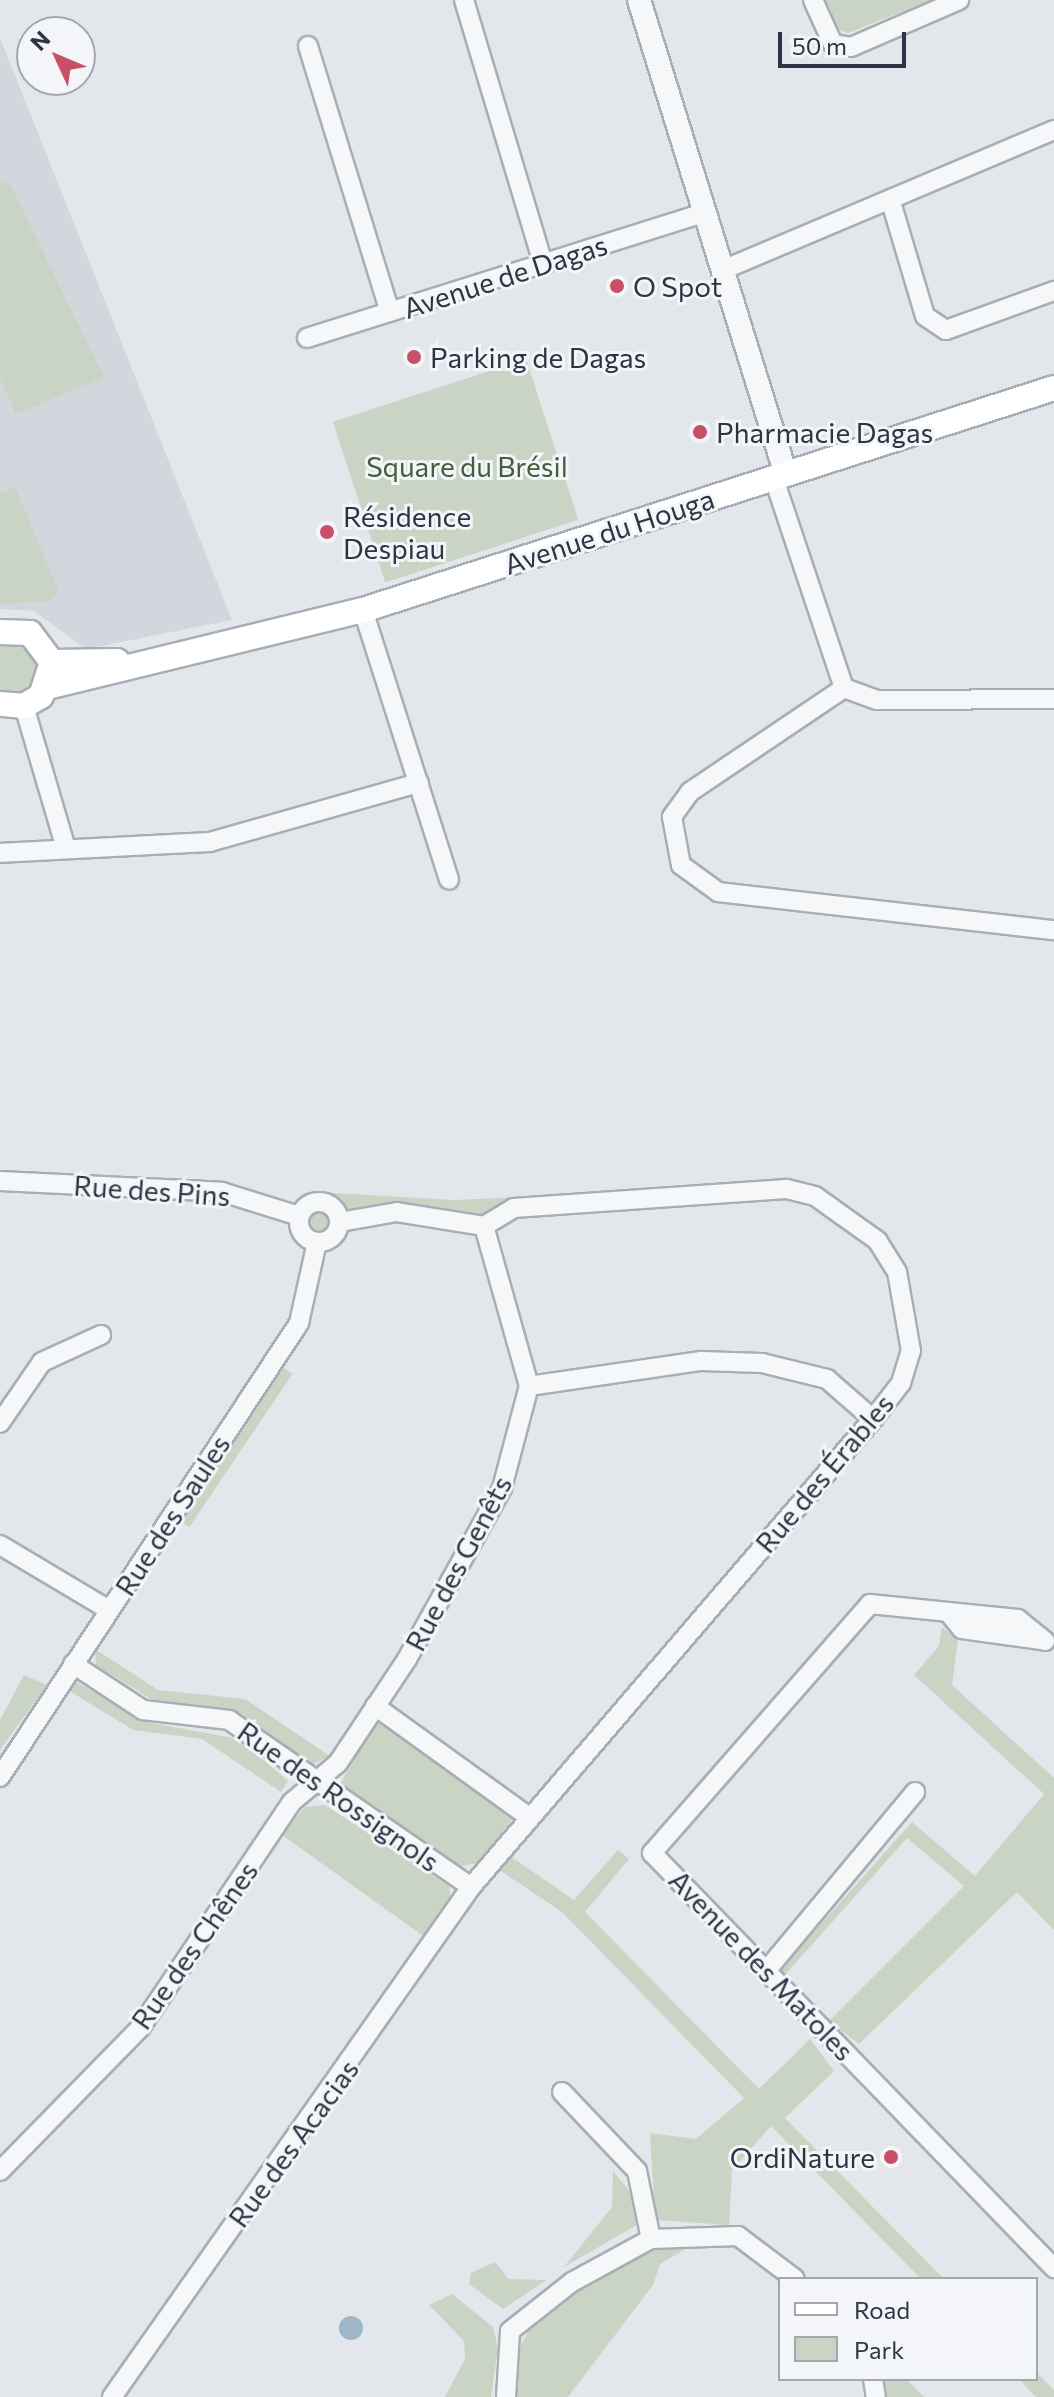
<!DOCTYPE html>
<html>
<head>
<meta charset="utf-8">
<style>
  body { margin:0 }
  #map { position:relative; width:1054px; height:2397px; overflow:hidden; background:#e3e7eb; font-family:Commissioner,sans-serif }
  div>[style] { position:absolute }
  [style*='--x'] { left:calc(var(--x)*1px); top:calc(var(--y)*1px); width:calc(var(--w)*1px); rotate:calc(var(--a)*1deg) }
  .built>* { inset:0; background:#d2d6dd }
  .green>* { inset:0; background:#c9d4c5; transform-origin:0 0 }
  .round { border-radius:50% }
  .water>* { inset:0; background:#a0b6c9 }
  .roads { filter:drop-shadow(2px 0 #a8aeb5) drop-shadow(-2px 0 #a8aeb5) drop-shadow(0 2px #a8aeb5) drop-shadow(0 -2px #a8aeb5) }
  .minor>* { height:18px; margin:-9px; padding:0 9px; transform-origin:9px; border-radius:9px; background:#f6f7f9 }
  .minor>.ring { margin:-9px; padding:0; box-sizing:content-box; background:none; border:18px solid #f6f7f9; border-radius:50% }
  .tertiary>* { height:22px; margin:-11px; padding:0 11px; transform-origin:11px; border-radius:11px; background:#f6f7f9 }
  .secondary>* { height:24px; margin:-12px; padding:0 12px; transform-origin:12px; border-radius:12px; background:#fff }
  .dots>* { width:22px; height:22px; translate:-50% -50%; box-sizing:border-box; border:4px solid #f3f5f8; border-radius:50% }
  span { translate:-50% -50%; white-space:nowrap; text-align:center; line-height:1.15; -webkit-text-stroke:6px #f3f5f8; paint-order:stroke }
  .street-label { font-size:28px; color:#2c3543 }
  .poi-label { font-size:28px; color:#2c3543 }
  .left { translate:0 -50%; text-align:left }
  .right { translate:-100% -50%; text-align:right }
  .park-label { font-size:28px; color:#425e3a }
  .legend { position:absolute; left:778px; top:2277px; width:260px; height:104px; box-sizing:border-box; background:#f3f5f8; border:2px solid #a3a8b0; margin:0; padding:10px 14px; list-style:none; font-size:24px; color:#2c3543 }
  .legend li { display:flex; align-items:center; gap:16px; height:40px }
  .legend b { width:40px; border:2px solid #a3a8b0 }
  .north { position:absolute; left:16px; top:16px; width:80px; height:80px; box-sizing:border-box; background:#f3f5f8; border:2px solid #a3a8b0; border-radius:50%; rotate:314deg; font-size:22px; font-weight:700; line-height:32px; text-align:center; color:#2c3543 }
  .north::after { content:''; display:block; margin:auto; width:28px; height:36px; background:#c94f66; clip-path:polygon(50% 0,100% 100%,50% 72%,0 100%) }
  .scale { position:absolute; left:778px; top:32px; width:128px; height:36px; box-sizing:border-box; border:4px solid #2c3543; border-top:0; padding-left:10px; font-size:24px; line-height:28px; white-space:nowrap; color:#2c3543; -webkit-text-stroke:6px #f3f5f8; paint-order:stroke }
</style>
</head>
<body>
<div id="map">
  <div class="built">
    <div style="clip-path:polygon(0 38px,232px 620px,86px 649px,34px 611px,0 609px)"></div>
  </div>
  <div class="green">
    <div style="clip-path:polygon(823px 0,932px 0,848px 33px,833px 27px)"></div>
    <div style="clip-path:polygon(8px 180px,104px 377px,16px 414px,0 378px,0 183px)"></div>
    <div style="left:526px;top:359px;width:169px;height:203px;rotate:72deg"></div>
    <div style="clip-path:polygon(15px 487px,59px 592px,48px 601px,0 604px,0 493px)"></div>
    <div style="clip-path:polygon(23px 643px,44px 664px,31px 697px,0 696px,0 646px)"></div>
    <div style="clip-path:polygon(332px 1193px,455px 1200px,522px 1197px,479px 1218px,403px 1205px,350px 1210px,335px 1204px)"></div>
    <div class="round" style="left:306px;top:1209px;width:26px;height:26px"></div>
    <div style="left:281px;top:1366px;width:14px;height:185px;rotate:34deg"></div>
    <div style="clip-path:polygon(942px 1627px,958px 1640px,952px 1685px,1054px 1778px,1054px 1930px,1017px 1892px,859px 2044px,829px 2021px,964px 1886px,907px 1838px,784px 1976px,781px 1969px,912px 1822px,975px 1876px,1044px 1794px,914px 1675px,939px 1646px)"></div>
    <div style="clip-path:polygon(95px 1649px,158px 1690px,245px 1699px,330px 1756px,309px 1766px,236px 1712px,159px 1704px,96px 1665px)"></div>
    <div style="clip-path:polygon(24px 1675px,47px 1685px,0 1750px,0 1720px)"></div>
    <div style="clip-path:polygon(74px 1681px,152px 1723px,239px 1739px,288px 1781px,281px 1792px,202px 1739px,133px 1730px,68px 1690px)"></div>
    <div style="clip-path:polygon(377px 1720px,513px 1819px,478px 1863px,457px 1867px,339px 1786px)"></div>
    <div style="clip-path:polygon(325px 1805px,449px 1886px,452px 1903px,426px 1938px,282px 1835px,305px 1807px)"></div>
    <div style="clip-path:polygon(618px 1850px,629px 1859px,585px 1912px,759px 2089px,810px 2039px,834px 2071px,785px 2118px,944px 2279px,921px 2279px,771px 2126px,732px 2170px,729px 2225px,655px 2220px,650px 2133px,696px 2139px,744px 2098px,562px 1912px,498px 1869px,510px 1856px,574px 1900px)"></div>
    <div style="clip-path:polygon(613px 2171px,632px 2194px,637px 2225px,564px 2267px,612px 2207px)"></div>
    <div style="clip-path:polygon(683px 2242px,689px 2247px,660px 2264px,653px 2285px,568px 2397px,515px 2397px,520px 2347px,532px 2324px,598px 2277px,646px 2251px)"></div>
    <div style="clip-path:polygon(495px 2262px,509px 2279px,547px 2280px,503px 2309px,469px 2284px,471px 2273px)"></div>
    <div style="clip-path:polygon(452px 2294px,493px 2327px,498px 2348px,491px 2397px,445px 2397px,465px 2359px,464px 2341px,429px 2305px)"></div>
    <div style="clip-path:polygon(1036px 2372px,1054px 2390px,1054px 2397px,1036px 2397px,1019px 2379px,1036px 2379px)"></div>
    <div style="clip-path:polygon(884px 2379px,906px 2379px,924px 2397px,885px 2397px)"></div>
  </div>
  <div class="water">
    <div class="round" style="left:339px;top:2316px;width:24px;height:24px"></div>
  </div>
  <div class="roads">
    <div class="minor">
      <div style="--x:464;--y:0;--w:276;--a:73.3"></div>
      <div style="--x:813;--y:0;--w:48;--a:65.6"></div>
      <div style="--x:833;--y:44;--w:18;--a:9"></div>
      <div style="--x:851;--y:47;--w:118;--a:-23.5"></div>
      <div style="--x:308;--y:46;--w:278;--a:72.9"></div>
      <div style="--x:891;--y:202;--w:119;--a:73.4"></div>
      <div style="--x:925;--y:316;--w:25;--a:34"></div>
      <div style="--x:946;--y:330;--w:115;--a:-19.9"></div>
      <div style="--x:725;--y:269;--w:357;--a:-22.9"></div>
      <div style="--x:307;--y:338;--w:415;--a:-17.5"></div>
      <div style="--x:773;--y:476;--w:224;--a:71.5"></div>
      <div style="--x:844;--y:688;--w:186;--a:146"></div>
      <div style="--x:690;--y:792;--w:31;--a:126"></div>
      <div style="--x:672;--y:817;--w:49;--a:79.4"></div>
      <div style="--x:681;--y:865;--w:46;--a:36.1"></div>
      <div style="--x:718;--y:892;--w:338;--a:6.5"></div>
      <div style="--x:363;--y:610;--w:283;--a:72.3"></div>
      <div style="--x:844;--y:688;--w:35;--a:20"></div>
      <div style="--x:877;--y:700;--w:177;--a:-0.3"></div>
      <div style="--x:24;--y:706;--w:145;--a:73.6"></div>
      <div style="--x:0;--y:853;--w:210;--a:-3"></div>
      <div style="--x:210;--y:842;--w:217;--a:-15.8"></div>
      <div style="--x:0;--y:1181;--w:222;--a:2.8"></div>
      <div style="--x:222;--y:1192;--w:81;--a:17.3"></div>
      <div class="ring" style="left:299px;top:1202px;width:22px;height:22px"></div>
      <div style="--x:529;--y:1386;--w:174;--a:-8.3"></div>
      <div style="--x:701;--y:1361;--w:61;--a:1.9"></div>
      <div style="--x:762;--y:1363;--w:67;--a:13.8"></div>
      <div style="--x:827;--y:1379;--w:61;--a:41"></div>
      <div style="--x:0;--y:1423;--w:74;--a:-55.5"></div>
      <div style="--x:42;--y:1362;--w:65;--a:-24.6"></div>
      <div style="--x:0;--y:1545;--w:127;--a:30.8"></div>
      <div style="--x:948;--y:1612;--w:22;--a:51"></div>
      <div style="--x:962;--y:1629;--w:80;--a:7.9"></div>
      <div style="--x:1045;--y:1641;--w:35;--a:-141"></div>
      <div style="--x:1018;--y:1619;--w:149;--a:-174.2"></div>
      <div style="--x:870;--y:1604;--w:331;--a:131.2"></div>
      <div style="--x:652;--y:1853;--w:578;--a:45.91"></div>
      <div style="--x:73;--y:1664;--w:84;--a:33.3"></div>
      <div style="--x:143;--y:1710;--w:87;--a:6.6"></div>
      <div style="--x:229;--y:1720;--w:294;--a:34.6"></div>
      <div style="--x:375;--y:1706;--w:190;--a:35.8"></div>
      <div style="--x:0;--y:1777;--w:544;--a:-56.63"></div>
      <div style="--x:299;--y:1323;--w:83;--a:-77.5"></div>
      <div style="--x:766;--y:1971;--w:233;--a:-50.2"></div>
      <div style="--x:562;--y:2092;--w:109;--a:46.5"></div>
      <div style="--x:637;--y:2171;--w:69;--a:78.4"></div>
      <div style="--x:0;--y:2171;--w:200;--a:-45.6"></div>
      <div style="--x:140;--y:2028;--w:272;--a:-56.1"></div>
      <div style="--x:292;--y:1802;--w:60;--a:-40.3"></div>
      <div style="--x:338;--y:1763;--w:125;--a:-56.4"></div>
      <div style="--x:407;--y:1659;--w:196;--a:-60.9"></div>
      <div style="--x:502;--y:1488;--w:106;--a:-75.2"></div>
      <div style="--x:529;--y:1386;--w:166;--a:-105.7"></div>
      <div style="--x:873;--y:2379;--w:18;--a:81"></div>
      <div style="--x:112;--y:2397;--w:624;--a:-54.86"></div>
      <div style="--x:471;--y:1887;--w:617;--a:-49.34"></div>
      <div style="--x:873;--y:1419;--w:46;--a:-52.1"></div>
      <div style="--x:901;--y:1383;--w:34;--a:-73"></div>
      <div style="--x:911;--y:1351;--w:80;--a:-100"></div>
      <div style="--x:897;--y:1272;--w:36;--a:-122"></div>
      <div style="--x:878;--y:1241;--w:77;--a:-144.5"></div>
      <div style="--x:815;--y:1196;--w:30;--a:-166"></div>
      <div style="--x:786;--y:1189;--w:273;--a:176"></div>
      <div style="--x:514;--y:1208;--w:35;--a:149"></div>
      <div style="--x:484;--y:1226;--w:88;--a:-170.9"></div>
      <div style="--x:397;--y:1212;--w:59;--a:170.2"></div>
      <div style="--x:506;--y:2397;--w:66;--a:-86.5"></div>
      <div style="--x:510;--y:2331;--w:79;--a:-38.3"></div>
      <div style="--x:572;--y:2282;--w:90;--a:-28.6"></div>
      <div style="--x:651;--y:2239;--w:87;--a:-2"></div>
      <div style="--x:738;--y:2236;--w:71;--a:37"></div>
    </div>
    <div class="tertiary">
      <div style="--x:639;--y:0;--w:493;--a:72.8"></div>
    </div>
    <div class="secondary">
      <div style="--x:0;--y:632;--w:30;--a:2"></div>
      <div style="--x:30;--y:633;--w:36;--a:53"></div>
      <div style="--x:52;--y:662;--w:36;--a:108"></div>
      <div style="--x:41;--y:696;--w:20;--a:150"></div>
      <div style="--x:24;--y:706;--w:24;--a:-175"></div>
      <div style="--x:52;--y:662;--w:65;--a:-0.9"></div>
      <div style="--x:47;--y:687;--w:325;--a:-13.7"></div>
      <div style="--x:363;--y:610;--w:726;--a:-17.81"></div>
    </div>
  </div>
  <div class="dots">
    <div style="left:617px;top:286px;background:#c94f66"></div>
    <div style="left:414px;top:357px;background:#c94f66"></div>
    <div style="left:700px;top:432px;background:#c94f66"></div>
    <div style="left:327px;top:532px;background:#c94f66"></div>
    <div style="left:891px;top:2157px;background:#c94f66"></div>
  </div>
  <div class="street-label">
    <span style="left:505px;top:276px;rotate:-18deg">Avenue de Dagas</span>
    <span style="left:609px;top:531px;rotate:-18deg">Avenue du Houga</span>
    <span style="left:152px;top:1190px;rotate:4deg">Rue des Pins</span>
    <span style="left:824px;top:1473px;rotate:-50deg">Rue des Érables</span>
    <span style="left:172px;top:1515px;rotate:-57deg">Rue des Saules</span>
    <span style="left:458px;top:1563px;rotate:-62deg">Rue des Genêts</span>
    <span style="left:339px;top:1796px;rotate:35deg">Rue des Rossignols</span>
    <span style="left:194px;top:1945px;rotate:-55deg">Rue des Chênes</span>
    <span style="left:762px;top:1965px;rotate:46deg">Avenue des Matoles</span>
    <span style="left:293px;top:2143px;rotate:-54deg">Rue des Acacias</span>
  </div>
  <div class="poi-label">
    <span class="left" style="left:633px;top:286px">O Spot</span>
    <span class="left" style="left:430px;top:357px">Parking de Dagas</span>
    <span class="left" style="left:716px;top:432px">Pharmacie Dagas</span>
    <span class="left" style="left:343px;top:532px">Résidence<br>Despiau</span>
    <span class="right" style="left:875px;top:2157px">OrdiNature</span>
  </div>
  <div class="park-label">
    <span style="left:467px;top:466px">Square du Brésil</span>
  </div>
  <ul class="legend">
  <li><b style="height:10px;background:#fff"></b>Road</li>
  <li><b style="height:22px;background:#c9d4c5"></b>Park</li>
  </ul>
  <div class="north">N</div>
  <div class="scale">50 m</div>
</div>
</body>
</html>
